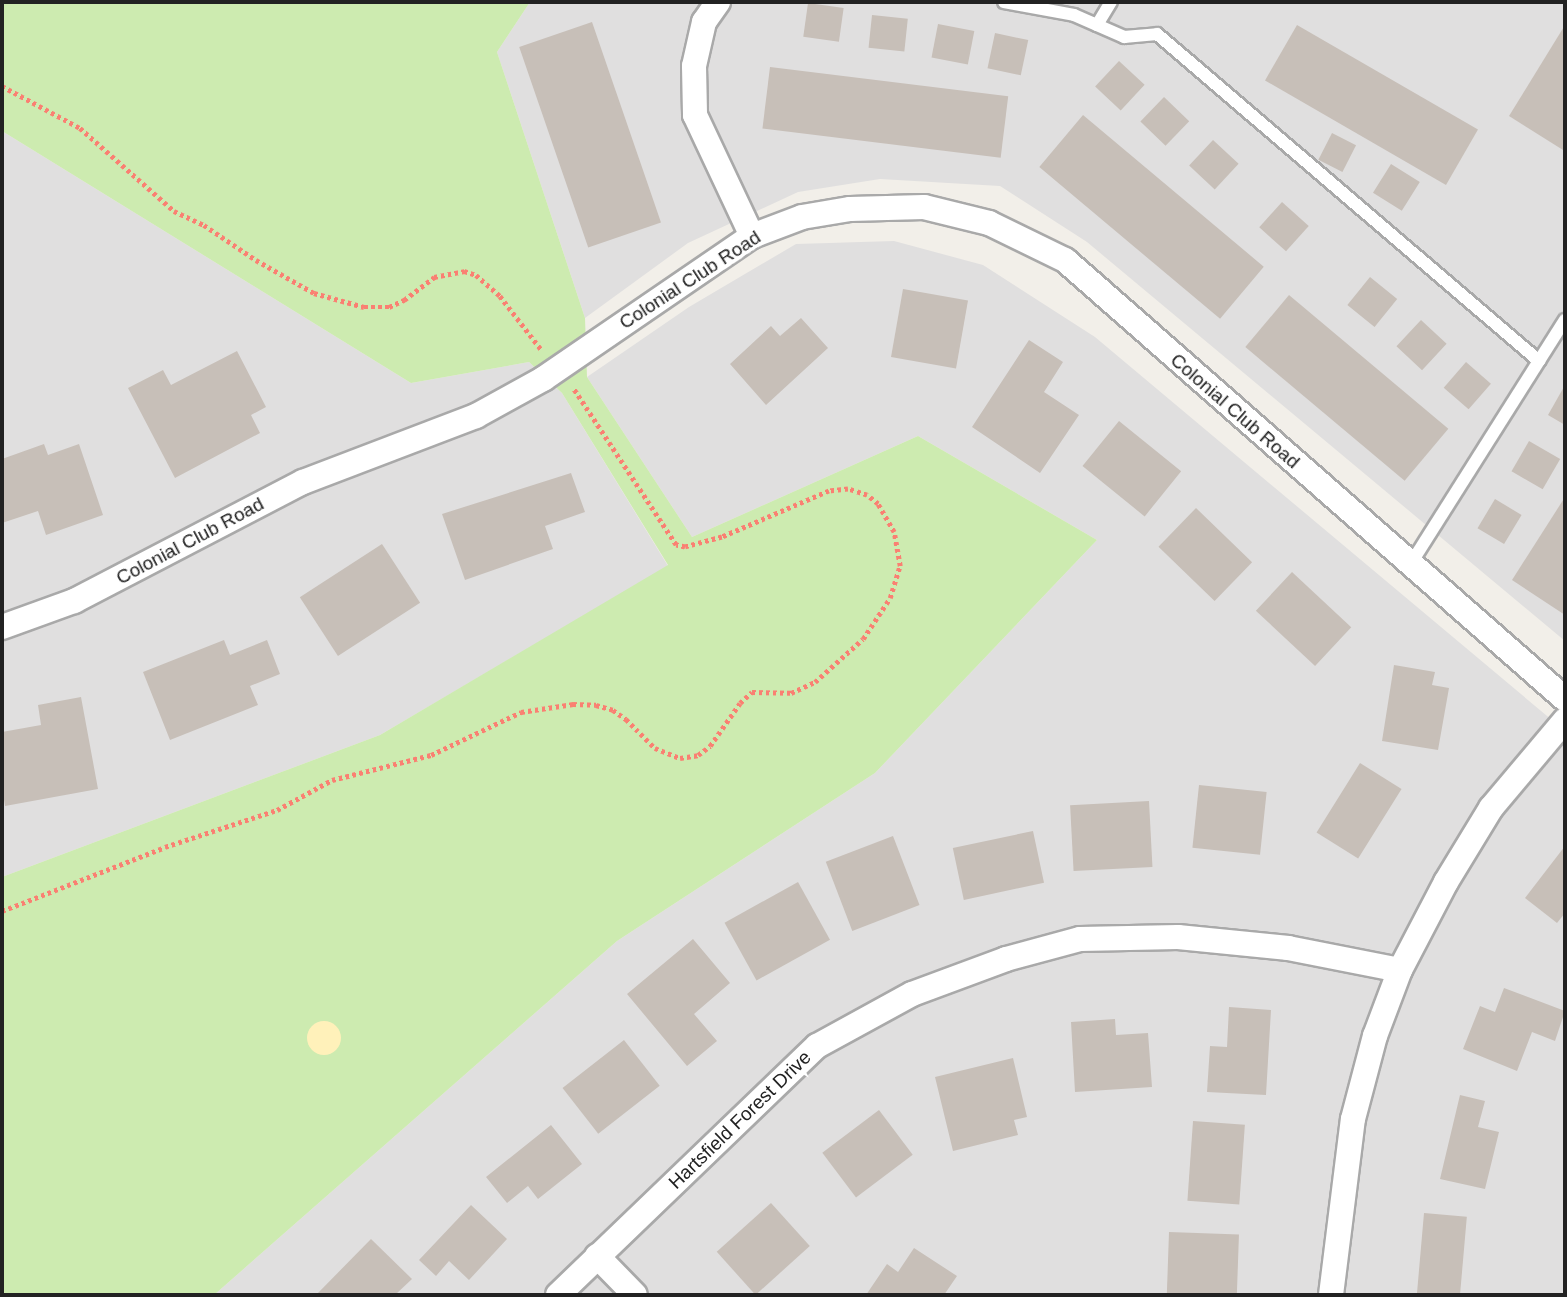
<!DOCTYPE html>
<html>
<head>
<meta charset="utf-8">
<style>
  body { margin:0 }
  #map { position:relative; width:1567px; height:1297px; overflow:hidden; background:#f2efe9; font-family:Helvetica,sans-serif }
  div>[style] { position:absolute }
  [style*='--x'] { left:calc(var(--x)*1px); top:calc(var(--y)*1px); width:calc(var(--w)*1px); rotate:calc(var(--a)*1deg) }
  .residential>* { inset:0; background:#e0dfdf }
  .grass>* { inset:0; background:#cdebb0 }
  .sand>* { inset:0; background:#fff1ba }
  .round { border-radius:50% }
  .building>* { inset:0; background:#c7bfb8; transform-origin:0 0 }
  .path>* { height:4.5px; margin-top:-2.25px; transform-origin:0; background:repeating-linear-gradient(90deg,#fa8072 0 3.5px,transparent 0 7px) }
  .roads { filter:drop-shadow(2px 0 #a9a9a9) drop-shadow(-2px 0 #a9a9a9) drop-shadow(0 2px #a9a9a9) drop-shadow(0 -2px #a9a9a9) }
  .service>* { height:12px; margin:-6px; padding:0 6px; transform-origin:6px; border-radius:6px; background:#fff }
  .minor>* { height:24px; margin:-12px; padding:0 12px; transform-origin:12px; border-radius:12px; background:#fff }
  span { translate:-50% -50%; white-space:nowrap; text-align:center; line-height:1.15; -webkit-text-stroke:7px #fff; paint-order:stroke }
  .street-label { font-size:19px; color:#222 }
  .frame { position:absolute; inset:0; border:4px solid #222; pointer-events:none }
</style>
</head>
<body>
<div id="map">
  <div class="residential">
    <div style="clip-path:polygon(530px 2px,1565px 2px,1565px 641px,1087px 242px,1000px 186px,880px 179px,798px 192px,688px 243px,585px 318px,497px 52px)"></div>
    <div style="clip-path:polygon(2px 131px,411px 383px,529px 362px,562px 393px,668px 566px,380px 735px,2px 877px)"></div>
    <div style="clip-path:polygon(894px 241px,983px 265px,1095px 337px,1565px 731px,1565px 1295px,214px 1295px,617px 941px,875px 773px,1097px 540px,918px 436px,692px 537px,587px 377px,689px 307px,796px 244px)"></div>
  </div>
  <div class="grass">
    <div style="clip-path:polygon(2px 2px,530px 2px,497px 52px,585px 318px,587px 377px,692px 537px,918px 436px,1097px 540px,875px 773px,617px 941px,214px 1295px,2px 1295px,2px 877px,380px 735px,668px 565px,562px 393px,529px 362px,411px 383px,2px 131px)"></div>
  </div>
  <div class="sand">
    <div class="round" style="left:307px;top:1021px;width:34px;height:34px"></div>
  </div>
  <div class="building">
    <div style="left:808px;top:3px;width:36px;height:34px;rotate:8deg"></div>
    <div style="left:872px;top:15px;width:36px;height:33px;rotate:6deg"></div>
    <div style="left:592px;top:22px;width:212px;height:77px;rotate:71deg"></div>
    <div style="left:938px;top:24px;width:37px;height:34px;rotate:11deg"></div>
    <div style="left:1297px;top:25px;width:209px;height:64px;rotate:30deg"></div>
    <div style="clip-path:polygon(1565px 25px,1565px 146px,1563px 150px,1509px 116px)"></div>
    <div style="left:995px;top:33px;width:34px;height:36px;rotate:12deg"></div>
    <div style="left:1119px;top:61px;width:35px;height:35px;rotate:43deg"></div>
    <div style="left:770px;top:67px;width:240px;height:62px;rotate:7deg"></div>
    <div style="left:1164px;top:97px;width:35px;height:34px;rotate:44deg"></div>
    <div style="left:1083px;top:115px;width:236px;height:68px;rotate:40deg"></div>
    <div style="left:1332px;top:133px;width:27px;height:30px;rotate:27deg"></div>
    <div style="left:1213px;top:140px;width:35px;height:35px;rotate:43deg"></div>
    <div style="left:1391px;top:164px;width:34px;height:34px;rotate:32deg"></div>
    <div style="left:1282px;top:202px;width:36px;height:34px;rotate:42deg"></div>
    <div style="left:1370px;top:277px;width:35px;height:36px;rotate:39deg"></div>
    <div style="left:903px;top:289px;width:66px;height:69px;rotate:10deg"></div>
    <div style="left:1289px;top:295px;width:208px;height:68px;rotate:40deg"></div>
    <div style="clip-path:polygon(801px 318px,828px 348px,766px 405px,730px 364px,771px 326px,780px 336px)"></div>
    <div style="left:1421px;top:320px;width:35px;height:36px;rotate:43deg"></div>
    <div style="clip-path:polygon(1029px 340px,1063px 362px,1044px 392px,1079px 415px,1040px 473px,972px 427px)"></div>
    <div style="clip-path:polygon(237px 351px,266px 407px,251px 415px,260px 433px,175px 478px,128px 388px,163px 370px,171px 385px)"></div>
    <div style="left:1466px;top:362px;width:33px;height:34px;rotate:41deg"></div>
    <div style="clip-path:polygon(1565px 385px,1565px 425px,1548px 415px)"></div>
    <div style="left:1119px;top:421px;width:80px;height:58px;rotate:39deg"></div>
    <div style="left:1529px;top:441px;width:36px;height:35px;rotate:30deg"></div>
    <div style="clip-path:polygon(44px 444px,48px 455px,79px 444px,103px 515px,46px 535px,38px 511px,2px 523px,2px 459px)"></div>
    <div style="clip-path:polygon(571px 473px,585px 512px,545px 526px,553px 549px,465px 580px,442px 514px)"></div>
    <div style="clip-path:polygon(1565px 497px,1565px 615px,1512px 580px)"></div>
    <div style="left:1495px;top:499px;width:31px;height:34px;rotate:31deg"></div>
    <div style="left:1196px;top:508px;width:78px;height:54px;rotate:44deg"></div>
    <div style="left:382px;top:544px;width:70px;height:98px;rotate:57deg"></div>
    <div style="left:1292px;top:572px;width:81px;height:53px;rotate:43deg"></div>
    <div style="clip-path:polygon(224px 640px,230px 655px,267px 640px,280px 674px,250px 686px,258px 705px,170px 740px,143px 672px)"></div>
    <div style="clip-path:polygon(1394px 665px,1435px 672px,1432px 685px,1449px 688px,1438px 750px,1382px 741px)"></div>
    <div style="clip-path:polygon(81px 697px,98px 789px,5px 806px,2px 787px,2px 732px,41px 725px,38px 705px)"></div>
    <div style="left:1360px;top:763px;width:49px;height:82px;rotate:32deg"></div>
    <div style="left:1199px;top:785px;width:68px;height:63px;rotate:6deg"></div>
    <div style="left:1149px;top:801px;width:66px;height:79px;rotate:87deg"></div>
    <div style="left:1033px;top:831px;width:53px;height:82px;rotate:78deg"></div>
    <div style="left:893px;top:836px;width:74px;height:72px;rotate:69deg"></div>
    <div style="clip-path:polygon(1565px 846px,1565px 913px,1557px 923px,1525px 898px)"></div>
    <div style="left:798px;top:882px;width:66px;height:84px;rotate:61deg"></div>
    <div style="clip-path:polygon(693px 939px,730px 983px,694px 1014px,717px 1041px,687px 1066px,627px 994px)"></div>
    <div style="clip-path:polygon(1504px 988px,1565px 1011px,1555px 1041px,1532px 1032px,1517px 1071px,1463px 1049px,1480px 1006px,1495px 1012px)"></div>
    <div style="clip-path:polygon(1229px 1007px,1271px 1010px,1266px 1095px,1207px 1092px,1210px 1046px,1227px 1047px)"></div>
    <div style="clip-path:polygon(1115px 1019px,1116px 1035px,1148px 1033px,1152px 1087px,1075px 1092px,1071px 1022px)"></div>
    <div style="left:624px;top:1040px;width:58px;height:78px;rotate:52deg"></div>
    <div style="clip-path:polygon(1013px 1058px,1027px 1117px,1014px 1120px,1018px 1135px,953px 1151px,935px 1077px)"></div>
    <div style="clip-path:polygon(1460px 1095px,1485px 1101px,1478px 1127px,1499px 1132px,1485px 1189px,1440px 1179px)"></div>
    <div style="left:879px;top:1110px;width:56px;height:71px;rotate:53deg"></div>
    <div style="left:1193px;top:1121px;width:52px;height:80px;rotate:4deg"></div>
    <div style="clip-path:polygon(551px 1125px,582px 1164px,538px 1199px,528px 1186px,507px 1203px,486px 1177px)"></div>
    <div style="left:771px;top:1203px;width:58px;height:73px;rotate:48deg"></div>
    <div style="clip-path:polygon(471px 1205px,507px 1239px,469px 1280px,449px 1261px,436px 1276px,419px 1260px)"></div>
    <div style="left:1424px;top:1213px;width:43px;height:82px;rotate:5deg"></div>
    <div style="left:1169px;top:1232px;width:70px;height:63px;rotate:2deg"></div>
    <div style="clip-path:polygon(371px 1239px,412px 1279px,395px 1295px,316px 1295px)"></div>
    <div style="clip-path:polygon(914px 1248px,957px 1276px,944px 1295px,866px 1295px,887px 1264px,898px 1272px)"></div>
  </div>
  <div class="path">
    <div style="--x:2;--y:86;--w:89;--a:28.3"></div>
    <div style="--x:80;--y:128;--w:125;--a:41.4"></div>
    <div style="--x:174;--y:211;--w:33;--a:25"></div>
    <div style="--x:204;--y:225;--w:63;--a:33.9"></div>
    <div style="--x:256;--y:260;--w:67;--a:29.6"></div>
    <div style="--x:314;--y:293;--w:52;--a:15.6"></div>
    <div style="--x:364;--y:307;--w:25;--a:0"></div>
    <div style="--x:389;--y:307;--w:17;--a:-25"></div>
    <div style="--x:404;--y:300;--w:38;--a:-37"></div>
    <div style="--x:434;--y:277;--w:31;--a:-11"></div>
    <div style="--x:464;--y:271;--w:13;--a:18"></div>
    <div style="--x:476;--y:275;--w:32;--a:41"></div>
    <div style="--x:500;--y:296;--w:67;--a:52.3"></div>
    <div style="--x:2;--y:911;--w:175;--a:-21.4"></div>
    <div style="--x:165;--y:847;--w:118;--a:-18.3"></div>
    <div style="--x:277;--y:810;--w:63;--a:-28.6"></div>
    <div style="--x:332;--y:780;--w:102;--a:-14.2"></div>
    <div style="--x:431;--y:755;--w:100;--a:-25.5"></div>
    <div style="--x:521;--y:712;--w:53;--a:-8.7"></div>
    <div style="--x:573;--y:704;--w:23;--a:2"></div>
    <div style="--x:596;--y:705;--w:18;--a:16"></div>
    <div style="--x:613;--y:710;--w:16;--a:35"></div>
    <div style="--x:626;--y:719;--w:41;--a:45"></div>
    <div style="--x:655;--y:748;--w:27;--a:22"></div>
    <div style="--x:680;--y:758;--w:18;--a:-9"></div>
    <div style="--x:698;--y:755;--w:15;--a:-37"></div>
    <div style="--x:710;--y:746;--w:52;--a:-55.1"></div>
    <div style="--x:740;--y:703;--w:16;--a:-43"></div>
    <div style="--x:752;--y:692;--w:39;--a:1"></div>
    <div style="--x:791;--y:693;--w:26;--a:-25"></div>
    <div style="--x:815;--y:682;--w:64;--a:-41.9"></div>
    <div style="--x:863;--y:639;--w:49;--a:-56.6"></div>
    <div style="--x:890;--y:598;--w:34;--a:-73"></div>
    <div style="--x:900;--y:566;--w:35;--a:-100"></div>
    <div style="--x:894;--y:532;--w:32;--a:-120"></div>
    <div style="--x:878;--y:504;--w:14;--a:-141"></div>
    <div style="--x:867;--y:495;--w:20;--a:-162"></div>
    <div style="--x:848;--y:489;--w:19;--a:174"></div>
    <div style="--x:829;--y:491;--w:116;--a:156.7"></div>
    <div style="--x:722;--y:537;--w:38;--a:165"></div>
    <div style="--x:685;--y:547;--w:9;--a:-167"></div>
    <div style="--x:676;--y:545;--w:188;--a:-123.3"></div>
  </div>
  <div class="roads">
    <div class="service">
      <div style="--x:1004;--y:2;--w:71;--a:10.5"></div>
      <div style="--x:1074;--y:15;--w:55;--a:23.7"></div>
      <div style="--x:1124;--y:37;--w:33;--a:-5"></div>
      <div style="--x:1157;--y:34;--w:503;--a:40.56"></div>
      <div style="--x:1097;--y:25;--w:27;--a:-59"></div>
      <div style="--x:1410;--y:565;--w:290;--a:-57.7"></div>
    </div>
    <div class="minor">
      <div style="--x:718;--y:2;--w:24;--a:125"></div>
      <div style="--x:704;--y:22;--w:45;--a:102.8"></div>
      <div style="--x:694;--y:66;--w:49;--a:88.8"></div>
      <div style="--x:695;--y:115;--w:134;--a:64.8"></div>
      <div style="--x:2;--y:627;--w:77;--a:-19.9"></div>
      <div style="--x:74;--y:601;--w:258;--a:-27.5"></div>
      <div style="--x:303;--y:482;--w:185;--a:-20.9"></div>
      <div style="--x:476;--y:416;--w:77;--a:-28.9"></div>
      <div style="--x:543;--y:379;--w:253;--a:-34.4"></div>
      <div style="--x:752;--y:236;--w:53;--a:-20.8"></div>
      <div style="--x:802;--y:217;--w:49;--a:-9.5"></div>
      <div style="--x:850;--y:209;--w:74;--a:-1.5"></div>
      <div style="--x:924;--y:207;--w:67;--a:13.8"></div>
      <div style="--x:989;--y:223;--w:85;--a:26"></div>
      <div style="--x:1065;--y:260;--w:665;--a:41.28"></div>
      <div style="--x:597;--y:1256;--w:54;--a:45.7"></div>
      <div style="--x:558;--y:1295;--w:359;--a:-43.9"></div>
      <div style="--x:817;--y:1046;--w:108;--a:-28.7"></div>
      <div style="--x:912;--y:994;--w:100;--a:-20.4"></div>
      <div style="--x:1006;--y:959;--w:77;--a:-15.1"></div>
      <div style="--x:1080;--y:939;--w:98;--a:-1.2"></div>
      <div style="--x:1178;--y:937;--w:111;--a:5.7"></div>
      <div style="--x:1288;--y:948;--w:114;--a:11.1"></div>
      <div style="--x:1331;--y:1295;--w:177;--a:-82.9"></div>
      <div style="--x:1353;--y:1119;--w:86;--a:-75.2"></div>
      <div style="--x:1375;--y:1036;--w:71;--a:-69.3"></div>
      <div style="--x:1400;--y:970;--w:99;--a:-62.4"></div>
      <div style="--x:1446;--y:882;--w:87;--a:-58.7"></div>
      <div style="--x:1491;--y:808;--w:115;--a:-49.9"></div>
    </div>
  </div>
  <div class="street-label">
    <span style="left:690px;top:280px;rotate:-33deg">Colonial Club Road</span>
    <span style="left:1235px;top:411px;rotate:41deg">Colonial Club Road</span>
    <span style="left:190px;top:541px;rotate:-28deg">Colonial Club Road</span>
    <span style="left:740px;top:1120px;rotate:-44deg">Hartsfield Forest Drive</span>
  </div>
  <div class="frame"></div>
</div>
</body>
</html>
